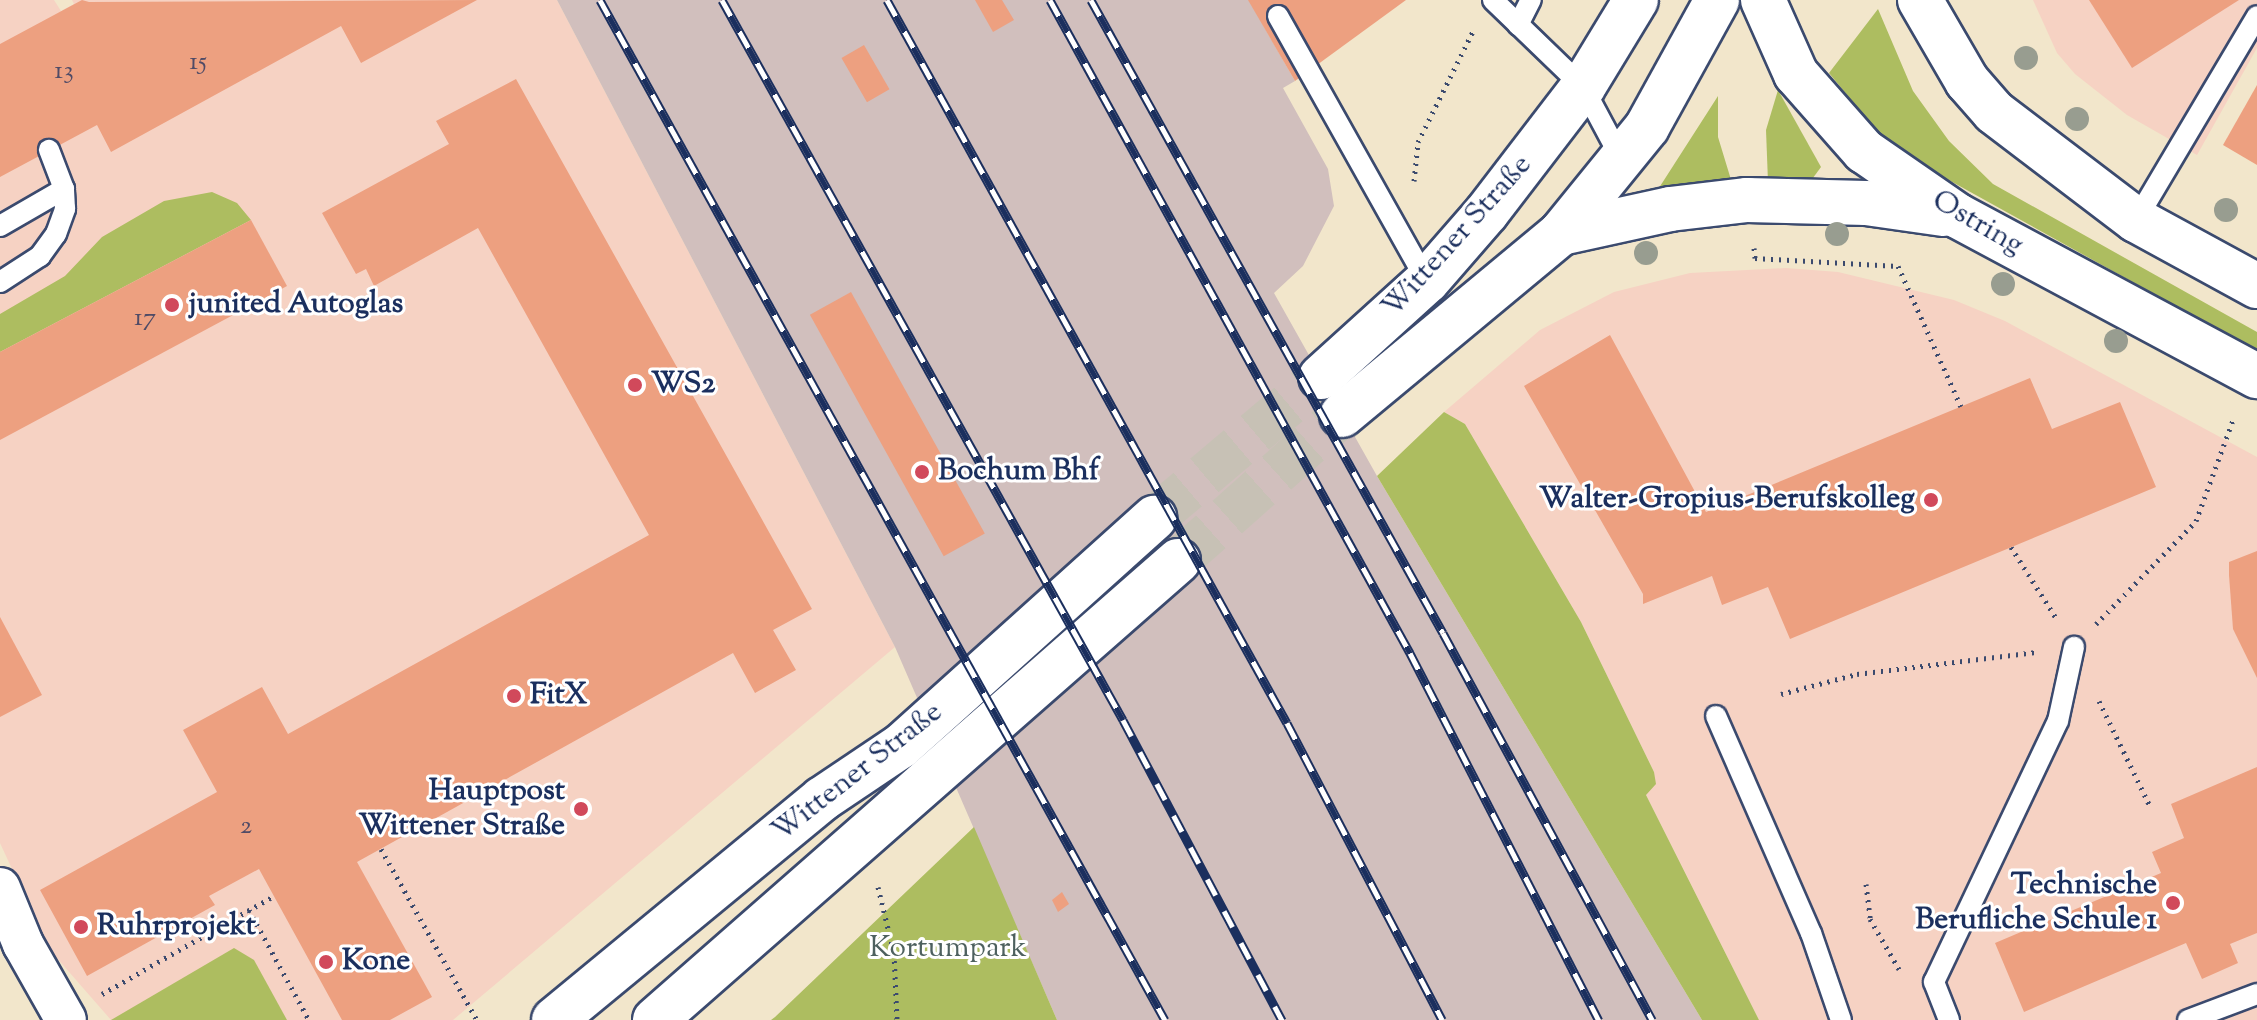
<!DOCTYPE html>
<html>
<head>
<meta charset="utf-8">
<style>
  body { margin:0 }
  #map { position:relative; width:2257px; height:1020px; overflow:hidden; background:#f2e6cb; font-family:"Sorts Mill Goudy",serif }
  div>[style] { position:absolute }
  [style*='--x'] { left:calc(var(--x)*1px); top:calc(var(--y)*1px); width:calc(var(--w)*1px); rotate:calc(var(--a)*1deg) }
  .built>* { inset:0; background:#f6d2c3 }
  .industrial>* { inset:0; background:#d1bfbd }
  .green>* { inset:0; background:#adbd60 }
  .building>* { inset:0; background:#eda080; transform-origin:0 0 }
  .primary-tunnel>* { height:44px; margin-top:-22px; transform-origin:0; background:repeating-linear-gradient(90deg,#c7c1b5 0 44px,transparent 0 66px) }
  .path>* { height:5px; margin-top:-2.5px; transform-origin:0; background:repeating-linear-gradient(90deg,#3b4a6e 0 2px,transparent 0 8px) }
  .roads { filter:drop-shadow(2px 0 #3b4a6e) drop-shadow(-2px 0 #3b4a6e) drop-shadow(0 2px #3b4a6e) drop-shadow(0 -2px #3b4a6e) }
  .lane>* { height:20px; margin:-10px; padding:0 10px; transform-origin:10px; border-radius:10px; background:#fff }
  .street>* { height:40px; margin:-20px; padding:0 20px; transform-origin:20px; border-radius:20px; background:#fff }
  .primary>* { height:44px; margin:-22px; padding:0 22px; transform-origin:22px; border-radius:22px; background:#fff }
  .rail>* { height:9px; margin-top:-4.5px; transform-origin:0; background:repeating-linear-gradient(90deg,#fff 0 18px,#1b2f5e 0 36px); box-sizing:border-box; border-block:2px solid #1b2f5e }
  .trees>* { width:24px; height:24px; margin:-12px; border-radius:50%; background:#989d90 }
  .dots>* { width:22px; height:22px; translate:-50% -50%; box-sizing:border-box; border:4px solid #fff; border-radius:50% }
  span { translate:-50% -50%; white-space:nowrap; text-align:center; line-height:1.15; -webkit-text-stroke:6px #fff; paint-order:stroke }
  .number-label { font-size:26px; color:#504b66 }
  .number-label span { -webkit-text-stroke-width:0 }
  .street-label { font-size:30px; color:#1b2f5e }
  .poi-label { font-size:30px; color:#1b2f5e; font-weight:700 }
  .left { translate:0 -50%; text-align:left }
  .right { translate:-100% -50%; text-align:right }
  .park-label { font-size:30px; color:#4e615f }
</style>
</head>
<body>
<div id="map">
  <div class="built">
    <div style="clip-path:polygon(0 0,54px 0,61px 11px,74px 4px,72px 0,557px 0,895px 647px,453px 1020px,111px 1020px,49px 949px,0 843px)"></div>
    <div style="clip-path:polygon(2033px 0,2257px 0,2257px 48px,2197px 155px,2127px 115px,2075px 74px,2057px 53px)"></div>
    <div style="clip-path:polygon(1786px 268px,1838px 272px,1954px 300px,2005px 321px,2257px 457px,2257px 1020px,1759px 1020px,1646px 795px,1654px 772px,1581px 622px,1465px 424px,1444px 412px,1540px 330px,1614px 292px,1690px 273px)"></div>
  </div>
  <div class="industrial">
    <div style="clip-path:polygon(557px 0,1304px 0,1263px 25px,1295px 81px,1283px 88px,1328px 169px,1334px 206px,1303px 266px,1274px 293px,1377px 476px,1702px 1020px,1057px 1020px,895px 647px)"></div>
  </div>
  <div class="green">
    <div style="clip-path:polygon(1878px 9px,1913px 91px,1949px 141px,1993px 184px,2257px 332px,2257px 351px,1918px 163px,1874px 128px,1829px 73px)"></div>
    <div style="clip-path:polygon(1778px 90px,1821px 167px,1810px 182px,1768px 182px,1766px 130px)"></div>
    <div style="clip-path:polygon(1718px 96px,1718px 137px,1732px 183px,1657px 191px)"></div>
    <div style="clip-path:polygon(212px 192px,237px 203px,251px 220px,0 352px,0 314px,65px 276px,102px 237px,164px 201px)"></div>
    <div style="clip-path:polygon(1444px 412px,1465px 424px,1581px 622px,1654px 772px,1656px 784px,1646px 795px,1759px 1020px,1702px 1020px,1377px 476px)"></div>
    <div style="clip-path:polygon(974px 827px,1057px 1020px,771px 1020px,775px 1017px)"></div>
    <div style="clip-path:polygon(234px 948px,254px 960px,287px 1020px,111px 1020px)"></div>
  </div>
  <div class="building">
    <div style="clip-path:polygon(82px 0,89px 2px,477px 0,361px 63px,341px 26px,111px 152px,97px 125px,0 177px,0 44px)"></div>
    <div style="clip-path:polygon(975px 0,1002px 0,1014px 20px,993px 32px)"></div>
    <div style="clip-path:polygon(1248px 0,1406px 0,1295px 81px)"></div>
    <div style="clip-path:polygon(2089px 0,2239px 0,2132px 68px)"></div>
    <div style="left:864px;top:45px;width:51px;height:26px;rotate:60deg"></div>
    <div style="clip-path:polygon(516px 79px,812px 609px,773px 630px,796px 670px,755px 693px,733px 653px,357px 862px,432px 997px,390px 1020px,342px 1020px,259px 869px,209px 896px,215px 905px,87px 976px,40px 890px,217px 792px,183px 730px,262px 687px,288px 734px,649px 535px,478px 228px,374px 286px,366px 269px,356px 274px,322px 213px,449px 144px,436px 121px)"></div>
    <div style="clip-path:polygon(2257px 85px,2257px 165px,2223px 145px)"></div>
    <div style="clip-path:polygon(251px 220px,287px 286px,0 440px,0 352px)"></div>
    <div style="left:851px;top:292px;width:276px;height:47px;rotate:61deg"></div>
    <div style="clip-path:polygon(1610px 335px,1706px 512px,2030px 378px,2052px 429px,2120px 402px,2156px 487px,1790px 639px,1768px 587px,1722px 605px,1712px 576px,1643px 604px,1643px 594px,1524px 386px)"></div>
    <div style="clip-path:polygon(2257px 551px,2257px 678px,2233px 629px,2229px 575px,2229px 562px)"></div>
    <div style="clip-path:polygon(0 617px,42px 695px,0 717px)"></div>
    <div style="clip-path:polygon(2257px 767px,2257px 933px,2230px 944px,2238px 963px,2202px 979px,2186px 943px,2024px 1012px,1995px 943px,2161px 873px,2152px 852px,2184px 838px,2171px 804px)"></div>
    <div style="clip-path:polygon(1062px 892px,1069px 904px,1058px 912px,1052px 900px)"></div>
  </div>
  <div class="primary-tunnel">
    <div style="--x:1154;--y:518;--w:219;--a:-40.2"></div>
    <div style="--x:1178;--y:561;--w:220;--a:-41.7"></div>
  </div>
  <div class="path">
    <div style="--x:1414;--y:181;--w:39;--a:-84"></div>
    <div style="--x:1418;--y:142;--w:126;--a:-63.6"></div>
    <div style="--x:1754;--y:248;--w:10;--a:84"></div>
    <div style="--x:1755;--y:258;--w:143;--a:3.2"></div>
    <div style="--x:1898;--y:266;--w:154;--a:65.9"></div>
    <div style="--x:2011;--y:547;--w:84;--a:57.6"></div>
    <div style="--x:2096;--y:624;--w:144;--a:-45.8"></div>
    <div style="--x:2196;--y:521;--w:111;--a:-69.9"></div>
    <div style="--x:1781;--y:694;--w:79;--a:-14.7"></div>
    <div style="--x:1857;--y:674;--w:180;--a:-7"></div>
    <div style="--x:2099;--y:701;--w:119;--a:64.1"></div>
    <div style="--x:381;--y:849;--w:196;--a:60.7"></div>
    <div style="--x:1866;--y:884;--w:35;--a:83"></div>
    <div style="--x:1870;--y:919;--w:58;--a:59.9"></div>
    <div style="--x:878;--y:887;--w:68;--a:76.4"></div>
    <div style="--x:894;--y:953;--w:67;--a:87.4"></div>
    <div style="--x:249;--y:910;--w:125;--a:61.4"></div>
    <div style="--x:102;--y:994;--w:198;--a:-29.7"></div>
  </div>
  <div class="roads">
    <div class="lane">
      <div style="--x:1493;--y:0;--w:125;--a:44"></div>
      <div style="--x:1583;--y:87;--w:83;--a:61.9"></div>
      <div style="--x:1278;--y:16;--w:304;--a:60.7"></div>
      <div style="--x:1518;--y:25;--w:28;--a:-63"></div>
      <div style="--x:2136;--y:220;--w:237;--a:-59.3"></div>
      <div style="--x:0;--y:226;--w:74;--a:-30"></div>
      <div style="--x:0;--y:282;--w:48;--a:-33"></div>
      <div style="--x:40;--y:256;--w:27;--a:-54"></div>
      <div style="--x:56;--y:234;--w:27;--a:-70"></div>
      <div style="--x:65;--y:209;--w:20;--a:-93"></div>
      <div style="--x:64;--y:189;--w:42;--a:-111"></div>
      <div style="--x:1716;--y:716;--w:237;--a:66.4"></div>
      <div style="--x:1811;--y:933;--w:92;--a:71"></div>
      <div style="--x:1949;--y:1020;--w:41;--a:-111.5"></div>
      <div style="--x:1934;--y:982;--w:289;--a:-64.6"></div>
      <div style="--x:2058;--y:721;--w:76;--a:-77.8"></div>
      <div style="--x:2188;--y:1020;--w:74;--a:-20.6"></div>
    </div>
    <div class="street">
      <div style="--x:0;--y:888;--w:61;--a:67.7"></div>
      <div style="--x:23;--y:944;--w:87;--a:60.5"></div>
    </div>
    <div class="primary">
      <div style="--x:1763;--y:0;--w:81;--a:66"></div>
      <div style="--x:1796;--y:74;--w:103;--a:48.6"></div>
      <div style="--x:1864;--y:151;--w:114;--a:34.7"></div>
      <div style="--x:1958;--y:216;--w:339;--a:28.2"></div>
      <div style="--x:1920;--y:0;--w:94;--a:59.9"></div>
      <div style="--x:1967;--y:81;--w:41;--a:48.9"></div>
      <div style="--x:1994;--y:112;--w:178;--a:37.3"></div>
      <div style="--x:2136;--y:220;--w:138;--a:28.6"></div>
      <div style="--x:1561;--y:233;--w:112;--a:-12.4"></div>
      <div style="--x:1670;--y:209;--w:78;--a:-6.7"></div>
      <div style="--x:1747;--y:200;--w:119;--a:1.4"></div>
      <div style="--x:1866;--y:203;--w:78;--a:8.1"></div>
      <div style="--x:1321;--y:377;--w:143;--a:-42.2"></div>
      <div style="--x:1427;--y:281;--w:91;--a:-49"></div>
      <div style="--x:1487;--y:212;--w:158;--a:-52.5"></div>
      <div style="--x:1583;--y:87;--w:102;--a:-58.7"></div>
      <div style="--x:1342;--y:415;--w:285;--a:-39.7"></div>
      <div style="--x:1561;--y:233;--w:136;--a:-50.9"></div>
      <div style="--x:1647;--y:127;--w:145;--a:-61.1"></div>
      <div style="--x:554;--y:1020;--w:347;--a:-39.5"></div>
      <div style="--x:822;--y:799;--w:95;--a:-33.9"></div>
      <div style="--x:901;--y:746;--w:341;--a:-42"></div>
      <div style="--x:655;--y:1020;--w:696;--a:-41.27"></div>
    </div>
  </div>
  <div class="rail">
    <div style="--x:600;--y:0;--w:1166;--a:61.02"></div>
    <div style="--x:722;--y:0;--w:824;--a:60.88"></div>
    <div style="--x:1123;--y:720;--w:340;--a:62.1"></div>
    <div style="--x:887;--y:0;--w:826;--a:61.05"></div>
    <div style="--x:1287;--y:723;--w:335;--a:62.4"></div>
    <div style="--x:1050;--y:0;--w:746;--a:61.13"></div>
    <div style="--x:1410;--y:653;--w:413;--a:62.8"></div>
    <div style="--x:1091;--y:0;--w:724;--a:60.92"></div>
    <div style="--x:1443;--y:633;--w:440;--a:61.6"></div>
  </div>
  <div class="trees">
    <div style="left:2026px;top:58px"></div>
    <div style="left:2077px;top:119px"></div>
    <div style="left:2226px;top:210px"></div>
    <div style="left:1837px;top:234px"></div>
    <div style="left:1646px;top:253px"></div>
    <div style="left:2003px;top:284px"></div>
    <div style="left:2116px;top:341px"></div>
  </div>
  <div class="dots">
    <div style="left:172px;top:305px;background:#d1495b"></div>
    <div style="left:635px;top:385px;background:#d1495b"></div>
    <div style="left:922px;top:472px;background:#d1495b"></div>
    <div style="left:1931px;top:500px;background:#d1495b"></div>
    <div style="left:514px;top:696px;background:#d1495b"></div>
    <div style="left:581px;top:809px;background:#d1495b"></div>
    <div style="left:2173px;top:903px;background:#d1495b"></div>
    <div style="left:81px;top:927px;background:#d1495b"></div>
    <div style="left:326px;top:962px;background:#d1495b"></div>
  </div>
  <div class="number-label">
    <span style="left:198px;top:63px">15</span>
    <span style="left:64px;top:72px">13</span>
    <span style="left:145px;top:319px">17</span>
    <span style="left:246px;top:827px">2</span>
  </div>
  <div class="street-label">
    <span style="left:1977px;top:224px;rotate:30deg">Ostring</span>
    <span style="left:1458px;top:237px;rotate:-48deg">Wittener Straße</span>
    <span style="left:858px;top:773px;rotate:-38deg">Wittener Straße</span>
  </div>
  <div class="poi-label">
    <span class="left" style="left:188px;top:305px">junited Autoglas</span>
    <span class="left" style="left:651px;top:385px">WS2</span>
    <span class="left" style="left:938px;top:472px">Bochum Bhf</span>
    <span class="right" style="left:1915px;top:500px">Walter-Gropius-Berufskolleg</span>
    <span class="left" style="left:530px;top:696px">FitX</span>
    <span class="right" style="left:565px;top:809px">Hauptpost<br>Wittener Straße</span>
    <span class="right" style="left:2157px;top:903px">Technische<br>Berufliche Schule 1</span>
    <span class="left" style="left:97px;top:927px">Ruhrprojekt</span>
    <span class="left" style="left:342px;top:962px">Kone</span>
  </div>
  <div class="park-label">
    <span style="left:948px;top:949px">Kortumpark</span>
  </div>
</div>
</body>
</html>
